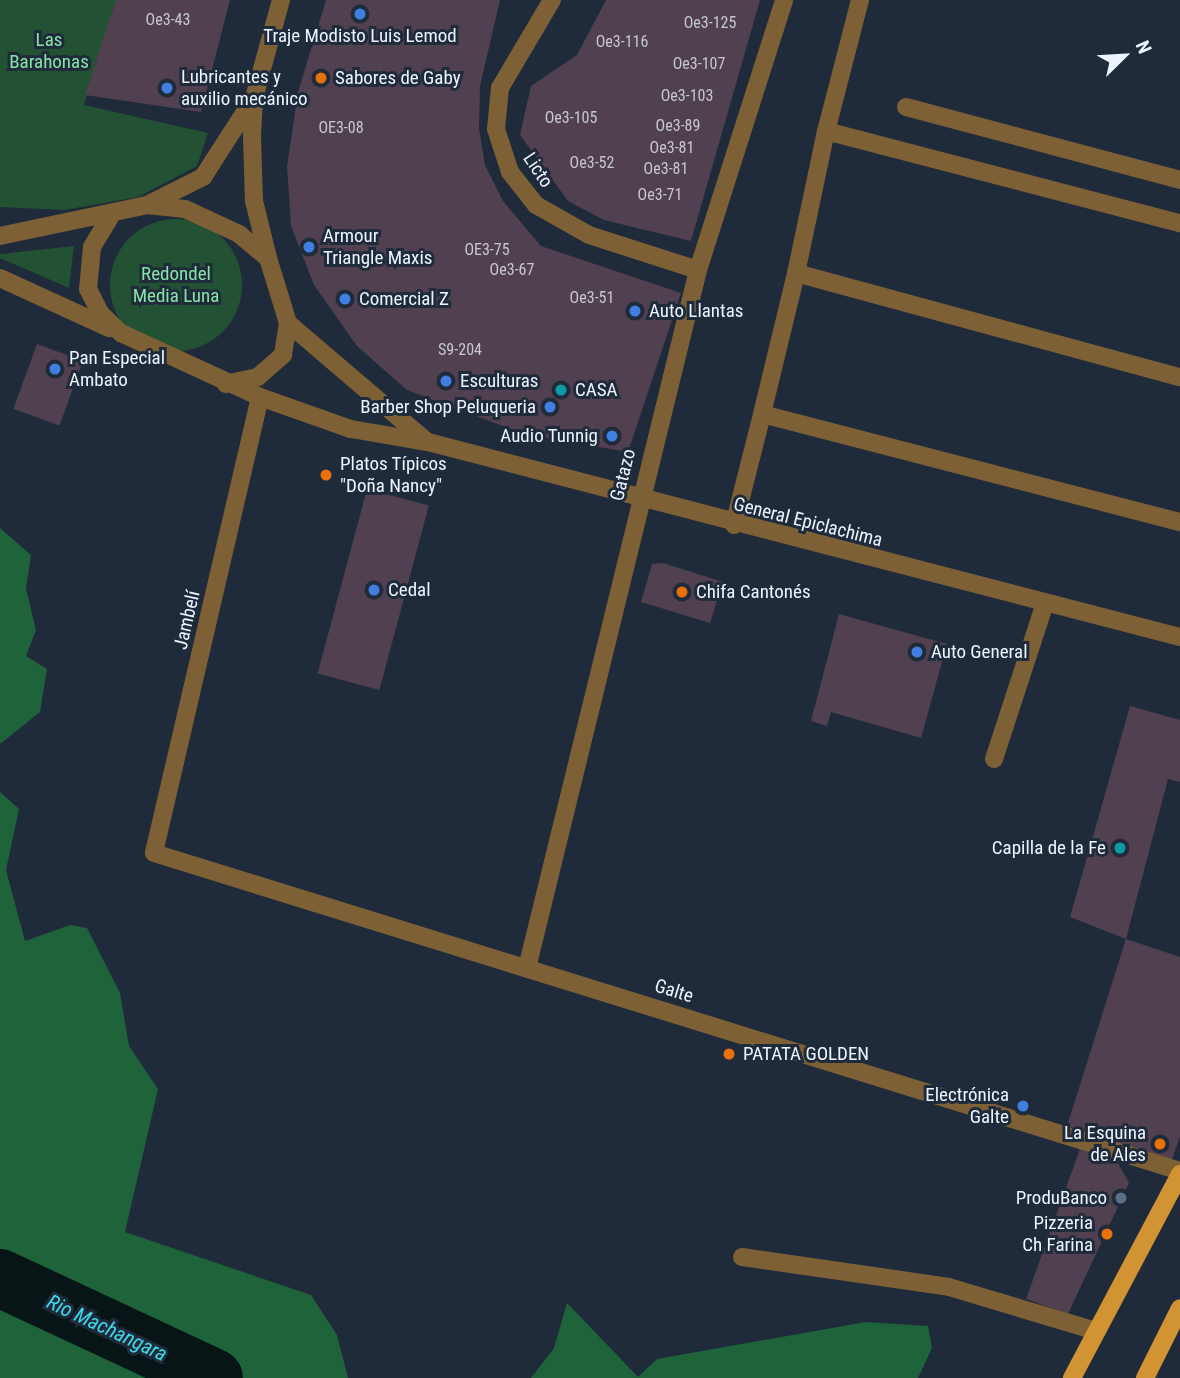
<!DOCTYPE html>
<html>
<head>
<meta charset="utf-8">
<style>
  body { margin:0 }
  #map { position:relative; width:1180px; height:1378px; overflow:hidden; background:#1f2b3a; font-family:"Roboto Condensed",sans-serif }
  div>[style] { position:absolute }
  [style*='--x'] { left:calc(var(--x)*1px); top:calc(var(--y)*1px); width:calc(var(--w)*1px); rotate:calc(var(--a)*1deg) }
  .green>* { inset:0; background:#225133 }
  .round { border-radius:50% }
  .forest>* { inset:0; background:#1e633a }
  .river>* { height:58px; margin:-29px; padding:0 29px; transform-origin:29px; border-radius:29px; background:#071516 }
  .building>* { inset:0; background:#51404f; transform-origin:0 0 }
  .minor>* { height:18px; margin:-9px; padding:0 9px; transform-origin:9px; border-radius:9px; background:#7e6036 }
  .major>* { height:18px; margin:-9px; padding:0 9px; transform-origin:9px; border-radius:9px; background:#d29332 }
  .dots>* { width:19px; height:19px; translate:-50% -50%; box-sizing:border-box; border:4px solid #1f2b3a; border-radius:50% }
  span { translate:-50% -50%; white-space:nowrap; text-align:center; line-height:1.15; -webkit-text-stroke:6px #1f2b3a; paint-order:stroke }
  .number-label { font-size:16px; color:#c5c7d3 }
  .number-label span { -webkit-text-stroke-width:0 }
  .poi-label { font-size:19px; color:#ecf4ff }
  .left { translate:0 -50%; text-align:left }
  .right { translate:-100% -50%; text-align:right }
  .park-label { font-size:19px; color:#86e3a5 }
  .street-label { font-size:19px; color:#ecf4ff }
  .water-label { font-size:21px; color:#3ed9e9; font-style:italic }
  .north { position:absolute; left:1089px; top:21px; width:70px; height:70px; -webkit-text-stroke:5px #1f2b3a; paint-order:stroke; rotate:66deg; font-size:19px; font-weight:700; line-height:28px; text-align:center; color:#ecf4ff }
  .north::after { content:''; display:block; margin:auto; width:24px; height:32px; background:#ecf4ff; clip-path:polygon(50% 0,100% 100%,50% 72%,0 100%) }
</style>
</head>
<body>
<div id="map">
  <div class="green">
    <div style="clip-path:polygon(0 0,116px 0,84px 105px,208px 133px,197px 166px,138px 197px,64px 210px,0 207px)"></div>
    <div class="round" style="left:110px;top:219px;width:132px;height:132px"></div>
    <div style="clip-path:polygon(74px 246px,69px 288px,0 258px,0 254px)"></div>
  </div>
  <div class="forest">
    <div style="clip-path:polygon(0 528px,31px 555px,26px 589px,36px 630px,26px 656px,47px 669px,40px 712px,0 744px)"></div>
    <div style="clip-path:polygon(0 792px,19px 809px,6px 870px,25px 941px,70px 925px,87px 928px,120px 993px,129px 1046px,158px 1089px,125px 1232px,311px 1295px,337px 1335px,348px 1378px,0 1378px)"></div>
    <div style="clip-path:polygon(567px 1303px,638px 1377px,657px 1359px,866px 1322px,928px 1326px,932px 1348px,918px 1378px,531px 1378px,554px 1348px)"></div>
  </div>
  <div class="river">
    <div style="--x:0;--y:1278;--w:236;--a:25"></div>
  </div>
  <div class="building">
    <div style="clip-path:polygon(116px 0,230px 0,201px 112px,85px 95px)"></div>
    <div style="clip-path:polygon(326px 0,500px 0,480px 86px,479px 128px,485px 165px,503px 201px,541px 246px,681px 293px,628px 452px,524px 434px,407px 390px,357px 346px,314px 285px,291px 226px,287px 167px,298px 92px)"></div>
    <div style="clip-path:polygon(606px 0,760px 0,691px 241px,604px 220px,568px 201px,520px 135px,531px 86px,577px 55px)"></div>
    <div style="left:37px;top:344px;width:49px;height:69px;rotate:20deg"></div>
    <div style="left:367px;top:489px;width:64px;height:191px;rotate:15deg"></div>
    <div style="clip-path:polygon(663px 563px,723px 582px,710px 623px,641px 602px,652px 564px)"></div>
    <div style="clip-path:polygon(839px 614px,947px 644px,921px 738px,831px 712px,827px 726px,811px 721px)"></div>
    <div style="clip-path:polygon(1130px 706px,1180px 720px,1180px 782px,1168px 779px,1126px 939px,1070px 917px)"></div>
    <div style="clip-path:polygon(1126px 939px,1180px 957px,1180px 1136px,1172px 1160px,1067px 1126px)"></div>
    <div style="clip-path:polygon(1080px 1149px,1118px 1163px,1129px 1183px,1068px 1314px,1026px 1299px)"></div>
  </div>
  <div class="minor">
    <div style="--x:552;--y:0;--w:102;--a:120.6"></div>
    <div style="--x:500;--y:88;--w:41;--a:95.6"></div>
    <div style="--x:496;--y:129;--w:45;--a:72"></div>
    <div style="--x:510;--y:172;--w:42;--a:51.8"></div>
    <div style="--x:536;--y:205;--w:61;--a:29.5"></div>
    <div style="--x:589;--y:235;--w:114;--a:17.8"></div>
    <div style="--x:860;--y:0;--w:135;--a:104.5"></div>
    <div style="--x:826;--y:131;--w:366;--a:14.6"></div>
    <div style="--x:906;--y:107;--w:284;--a:14.9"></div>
    <div style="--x:826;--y:131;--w:145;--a:101.9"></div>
    <div style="--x:796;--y:273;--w:398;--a:15.2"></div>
    <div style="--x:147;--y:205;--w:63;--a:-26.6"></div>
    <div style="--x:203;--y:177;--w:87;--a:-57.2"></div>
    <div style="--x:110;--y:217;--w:35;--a:121"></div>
    <div style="--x:92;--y:247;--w:42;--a:95.4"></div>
    <div style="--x:88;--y:289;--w:27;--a:63"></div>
    <div style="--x:100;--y:313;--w:29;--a:44"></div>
    <div style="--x:121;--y:333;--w:153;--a:24.7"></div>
    <div style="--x:260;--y:397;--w:96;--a:19.4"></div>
    <div style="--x:351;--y:429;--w:78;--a:9.6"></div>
    <div style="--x:428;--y:442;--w:777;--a:14.54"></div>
    <div style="--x:0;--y:236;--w:150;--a:-11.9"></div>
    <div style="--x:147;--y:205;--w:38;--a:6"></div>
    <div style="--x:185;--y:209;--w:60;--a:24.8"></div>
    <div style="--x:239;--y:234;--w:38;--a:40"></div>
    <div style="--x:268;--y:258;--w:68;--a:72.9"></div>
    <div style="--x:288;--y:323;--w:32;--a:99"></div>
    <div style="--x:283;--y:355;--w:33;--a:139"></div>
    <div style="--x:258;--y:377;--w:33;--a:168"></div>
    <div style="--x:268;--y:258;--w:59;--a:-103.8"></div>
    <div style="--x:254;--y:201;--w:65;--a:-91.8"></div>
    <div style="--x:252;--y:136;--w:38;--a:-87"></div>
    <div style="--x:254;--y:98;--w:102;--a:-74.6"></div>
    <div style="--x:0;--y:278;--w:120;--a:24.6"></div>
    <div style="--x:288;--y:323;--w:180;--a:40.5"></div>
    <div style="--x:260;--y:397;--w:468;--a:103.1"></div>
    <div style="--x:154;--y:853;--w:1074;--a:17.22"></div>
    <div style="--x:762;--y:414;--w:145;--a:-76.4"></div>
    <div style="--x:734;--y:525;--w:114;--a:-75.8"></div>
    <div style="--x:762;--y:414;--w:432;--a:14.5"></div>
    <div style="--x:994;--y:759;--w:164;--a:-71.9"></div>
    <div style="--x:527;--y:968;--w:719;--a:-76.23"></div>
    <div style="--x:698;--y:270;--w:283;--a:-72.3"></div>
    <div style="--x:742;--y:1257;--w:209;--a:8.2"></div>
    <div style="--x:949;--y:1287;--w:153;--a:16.7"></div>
  </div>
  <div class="major">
    <div style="--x:1072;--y:1378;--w:231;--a:-62.1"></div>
    <div style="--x:1145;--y:1378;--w:78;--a:-63.4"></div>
  </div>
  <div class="dots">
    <div style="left:360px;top:14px;background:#3f7fe0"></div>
    <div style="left:321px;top:78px;background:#e8710a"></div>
    <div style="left:167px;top:88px;background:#3f7fe0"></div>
    <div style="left:309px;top:247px;background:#3f7fe0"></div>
    <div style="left:345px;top:299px;background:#3f7fe0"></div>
    <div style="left:635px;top:311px;background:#3f7fe0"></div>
    <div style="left:55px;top:369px;background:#3f7fe0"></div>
    <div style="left:446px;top:381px;background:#3f7fe0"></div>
    <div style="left:561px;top:390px;background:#0f9aa8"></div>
    <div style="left:550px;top:407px;background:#3f7fe0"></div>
    <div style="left:612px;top:436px;background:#3f7fe0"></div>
    <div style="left:326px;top:475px;background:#e8710a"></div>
    <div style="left:374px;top:590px;background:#3f7fe0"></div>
    <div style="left:682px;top:592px;background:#e8710a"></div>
    <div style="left:917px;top:652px;background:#3f7fe0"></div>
    <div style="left:1120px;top:848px;background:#0f9aa8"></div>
    <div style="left:729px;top:1054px;background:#e8710a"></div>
    <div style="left:1023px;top:1106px;background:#3f7fe0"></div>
    <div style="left:1160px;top:1144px;background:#e8710a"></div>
    <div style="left:1121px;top:1198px;background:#5c6f8a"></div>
    <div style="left:1107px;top:1234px;background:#e8710a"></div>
  </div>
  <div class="number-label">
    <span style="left:168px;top:20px">Oe3-43</span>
    <span style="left:710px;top:23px">Oe3-125</span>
    <span style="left:622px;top:42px">Oe3-116</span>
    <span style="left:699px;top:64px">Oe3-107</span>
    <span style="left:687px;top:96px">Oe3-103</span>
    <span style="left:571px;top:118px">Oe3-105</span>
    <span style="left:678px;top:126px">Oe3-89</span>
    <span style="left:341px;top:128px">OE3-08</span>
    <span style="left:672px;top:148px">Oe3-81</span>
    <span style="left:592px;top:163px">Oe3-52</span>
    <span style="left:666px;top:169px">Oe3-81</span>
    <span style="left:660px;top:195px">Oe3-71</span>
    <span style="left:487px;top:250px">OE3-75</span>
    <span style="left:512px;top:270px">Oe3-67</span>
    <span style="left:592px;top:298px">Oe3-51</span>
    <span style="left:460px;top:350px">S9-204</span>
  </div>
  <div class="poi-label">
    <span style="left:360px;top:36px">Traje Modisto Luis Lemod</span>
    <span class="left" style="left:181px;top:88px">Lubricantes y<br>auxilio mecánico</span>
    <span class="left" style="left:335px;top:78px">Sabores de Gaby</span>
    <span class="left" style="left:323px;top:247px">Armour<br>Triangle Maxis</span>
    <span class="left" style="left:359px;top:299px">Comercial Z</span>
    <span class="left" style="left:649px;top:311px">Auto Llantas</span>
    <span class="left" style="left:69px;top:369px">Pan Especial<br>Ambato</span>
    <span class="left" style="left:460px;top:381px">Esculturas</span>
    <span class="left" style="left:575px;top:390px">CASA</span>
    <span class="right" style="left:536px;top:407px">Barber Shop Peluqueria</span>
    <span class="right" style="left:598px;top:436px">Audio Tunnig</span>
    <span class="left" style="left:340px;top:475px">Platos Típicos<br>"Doña Nancy"</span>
    <span class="left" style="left:388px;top:590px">Cedal</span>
    <span class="left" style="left:696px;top:592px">Chifa Cantonés</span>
    <span class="left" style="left:931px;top:652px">Auto General</span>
    <span class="right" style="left:1106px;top:848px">Capilla de la Fe</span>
    <span class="left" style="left:743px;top:1054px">PATATA GOLDEN</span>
    <span class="right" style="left:1009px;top:1106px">Electrónica<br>Galte</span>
    <span class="right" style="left:1146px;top:1144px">La Esquina<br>de Ales</span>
    <span class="right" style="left:1107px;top:1198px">ProduBanco</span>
    <span class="right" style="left:1093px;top:1234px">Pizzeria<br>Ch Farina</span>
  </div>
  <div class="park-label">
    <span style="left:49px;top:51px">Las<br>Barahonas</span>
    <span style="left:176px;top:285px">Redondel<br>Media Luna</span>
  </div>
  <div class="street-label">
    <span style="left:538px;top:170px;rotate:56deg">Licto</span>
    <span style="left:623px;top:475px;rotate:-76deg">Gatazo</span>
    <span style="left:808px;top:522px;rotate:14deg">General Epiclachima</span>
    <span style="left:187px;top:620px;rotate:-77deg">Jambelí</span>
    <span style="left:674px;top:991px;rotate:17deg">Galte</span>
  </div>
  <div class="water-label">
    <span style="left:107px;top:1328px;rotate:25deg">Rio Machangara</span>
  </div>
  <div class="north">N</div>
</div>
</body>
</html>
